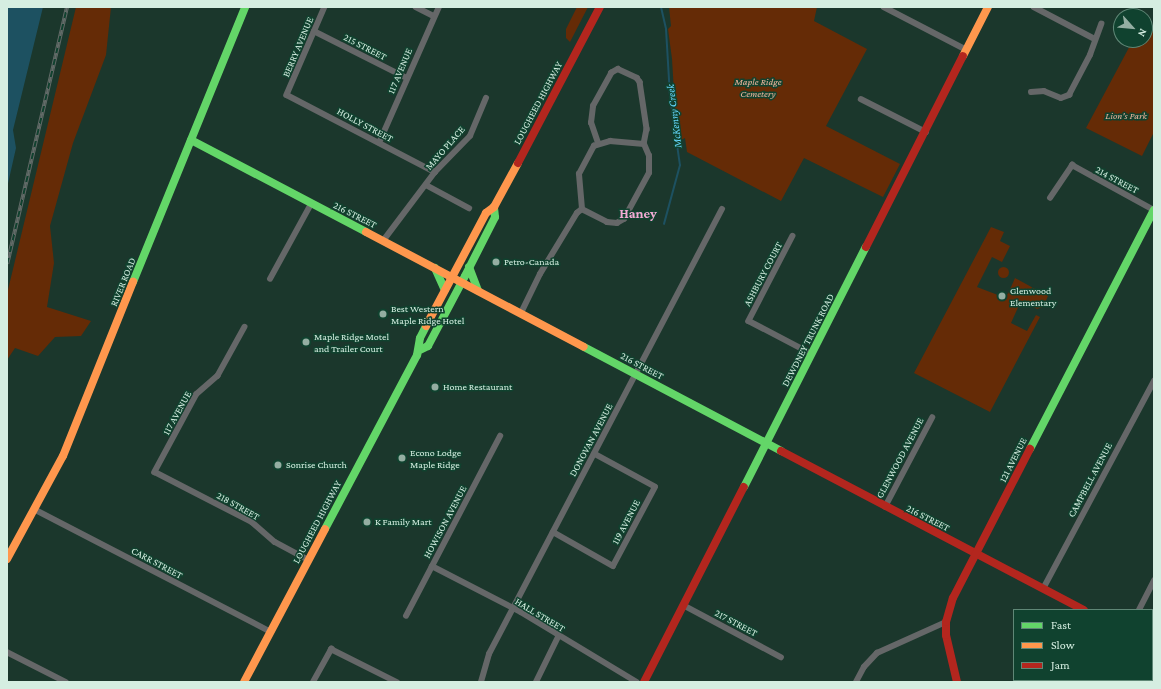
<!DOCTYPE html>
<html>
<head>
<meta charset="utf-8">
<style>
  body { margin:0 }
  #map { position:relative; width:1161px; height:689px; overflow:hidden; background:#1b372c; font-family:"Crimson Pro",serif }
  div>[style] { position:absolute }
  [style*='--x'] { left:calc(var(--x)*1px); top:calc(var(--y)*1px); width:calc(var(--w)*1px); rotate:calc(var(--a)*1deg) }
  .green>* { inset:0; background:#652b06 }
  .round { border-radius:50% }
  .water>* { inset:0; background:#1d5161 }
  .stream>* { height:2px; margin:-1px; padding:0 1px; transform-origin:1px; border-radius:1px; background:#1d5161 }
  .street>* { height:5.5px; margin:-2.75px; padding:0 2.75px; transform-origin:2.75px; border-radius:2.75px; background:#656768 }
  .fast>* { height:8px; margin:-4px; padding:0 4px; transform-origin:4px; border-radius:4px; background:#63d668 }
  .slow>* { height:8px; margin:-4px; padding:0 4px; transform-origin:4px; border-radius:4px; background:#ff974d }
  .jam>* { height:8px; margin:-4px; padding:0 4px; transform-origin:4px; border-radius:4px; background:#b3261e }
  .rail>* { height:3.5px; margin-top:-1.75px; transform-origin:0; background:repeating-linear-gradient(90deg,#10422f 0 6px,#626b68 0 12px); box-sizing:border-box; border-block:1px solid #626b68 }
  .dots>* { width:11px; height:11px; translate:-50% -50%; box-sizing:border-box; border:2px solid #10422f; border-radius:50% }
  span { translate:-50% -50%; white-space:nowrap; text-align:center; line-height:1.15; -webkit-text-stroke:3px #10422f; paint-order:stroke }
  .street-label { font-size:10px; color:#d5eee1 }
  .park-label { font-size:10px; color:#efb59c; font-style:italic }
  .poi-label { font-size:10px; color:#d5eee1 }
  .left { translate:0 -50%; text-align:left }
  .water-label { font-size:11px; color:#67d6fc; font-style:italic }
  .district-label { font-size:14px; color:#f3abd5; font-weight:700 }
  .frame { position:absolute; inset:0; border:8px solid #d5eee1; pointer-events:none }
  .legend { position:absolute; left:1013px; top:609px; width:140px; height:72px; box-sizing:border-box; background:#10422f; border:1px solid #5f8776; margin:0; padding:5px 7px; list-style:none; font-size:12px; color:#d5eee1 }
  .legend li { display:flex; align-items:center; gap:8px; height:20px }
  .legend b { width:20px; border:1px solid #5f8776 }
  .north { position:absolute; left:1113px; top:8px; width:40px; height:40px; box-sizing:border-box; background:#10422f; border:1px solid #5f8776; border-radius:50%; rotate:117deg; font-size:11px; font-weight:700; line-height:16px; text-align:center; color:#d5eee1 }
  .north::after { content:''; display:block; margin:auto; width:14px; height:18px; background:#94aea2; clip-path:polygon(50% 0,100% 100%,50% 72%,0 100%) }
</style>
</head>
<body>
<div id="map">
  <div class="green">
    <div style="clip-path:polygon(76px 7px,111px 7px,106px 55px,73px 143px,50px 226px,54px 263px,47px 307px,91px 321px,81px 336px,55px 337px,38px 356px,15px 348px,7px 360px,7px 294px)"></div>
    <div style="clip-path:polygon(577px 7px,588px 7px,570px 42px,566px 38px,566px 29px)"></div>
    <div style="clip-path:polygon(669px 7px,817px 7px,814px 21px,867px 49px,826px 126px,900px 164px,883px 197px,804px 158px,781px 201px,687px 152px,685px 138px,681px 140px,676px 125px,672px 59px,668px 29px,671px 26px)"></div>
    <div style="clip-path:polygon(1145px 27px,1154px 32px,1154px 132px,1142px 156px,1086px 128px,1133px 40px,1145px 40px)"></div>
    <div style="clip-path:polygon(991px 227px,1004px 232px,1000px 241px,1010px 246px,1002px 262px,992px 257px,977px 287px,1003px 297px,1005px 293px,1008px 294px,1015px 278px,1048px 296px,1043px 307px,1037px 309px,1017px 299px,1021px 301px,1011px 323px,1027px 331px,1036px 315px,1040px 317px,990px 412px,914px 373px)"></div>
    <div class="round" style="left:997.5px;top:266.5px;width:11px;height:11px"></div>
  </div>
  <div class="water">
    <div style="clip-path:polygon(7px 7px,43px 7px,13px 130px,16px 148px,7px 188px)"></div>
  </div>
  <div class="stream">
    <div style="--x:661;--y:7;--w:23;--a:77"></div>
    <div style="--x:666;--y:29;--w:67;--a:86.6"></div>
    <div style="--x:670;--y:96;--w:70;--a:81.8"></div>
    <div style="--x:680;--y:165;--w:61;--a:105.2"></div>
  </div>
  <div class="street">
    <div style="--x:325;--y:7;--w:96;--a:113.4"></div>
    <div style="--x:287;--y:95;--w:167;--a:27.5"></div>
    <div style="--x:416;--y:7;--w:20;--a:27"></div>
    <div style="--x:884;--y:7;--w:93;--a:27.4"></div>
    <div style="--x:1034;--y:7;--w:69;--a:27.7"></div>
    <div style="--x:314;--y:31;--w:104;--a:26.8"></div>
    <div style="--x:1031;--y:92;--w:13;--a:-4"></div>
    <div style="--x:1044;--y:91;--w:18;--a:22"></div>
    <div style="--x:1061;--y:98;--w:9;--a:-21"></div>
    <div style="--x:1069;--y:95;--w:45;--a:-62.3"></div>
    <div style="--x:1090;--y:55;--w:33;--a:-70"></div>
    <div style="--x:861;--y:99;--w:73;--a:26.9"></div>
    <div style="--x:379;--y:143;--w:149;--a:-66.2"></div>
    <div style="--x:598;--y:143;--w:21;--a:-109"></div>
    <div style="--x:591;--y:123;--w:17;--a:-83"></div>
    <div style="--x:593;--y:106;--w:38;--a:-61"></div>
    <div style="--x:611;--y:73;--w:8;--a:-30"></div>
    <div style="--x:618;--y:69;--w:21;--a:25"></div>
    <div style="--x:637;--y:78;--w:5;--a:53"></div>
    <div style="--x:640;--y:82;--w:48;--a:81.5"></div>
    <div style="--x:647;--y:129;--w:15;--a:101"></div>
    <div style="--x:426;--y:185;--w:49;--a:28.1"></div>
    <div style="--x:1050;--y:198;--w:40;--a:-56"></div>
    <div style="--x:1072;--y:165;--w:94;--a:28.8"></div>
    <div style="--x:582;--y:209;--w:28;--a:27"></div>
    <div style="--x:607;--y:222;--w:10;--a:6"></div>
    <div style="--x:617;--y:223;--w:8;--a:-30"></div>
    <div style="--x:624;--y:219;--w:52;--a:-61.5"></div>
    <div style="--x:649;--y:173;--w:17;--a:-90"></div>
    <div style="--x:649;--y:156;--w:13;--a:-113"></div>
    <div style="--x:793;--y:236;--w:96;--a:117.4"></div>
    <div style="--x:749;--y:321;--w:71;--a:27.6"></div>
    <div style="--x:383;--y:241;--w:86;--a:-53"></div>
    <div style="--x:435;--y:172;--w:50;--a:-45.8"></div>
    <div style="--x:470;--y:136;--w:41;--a:-67.2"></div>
    <div style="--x:270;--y:279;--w:85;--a:-61.3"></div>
    <div style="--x:521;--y:313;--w:43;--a:-64"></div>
    <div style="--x:540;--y:274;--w:71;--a:-58.8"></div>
    <div style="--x:577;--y:213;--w:6;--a:-39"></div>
    <div style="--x:582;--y:209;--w:35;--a:-95"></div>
    <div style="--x:579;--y:174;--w:32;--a:-62"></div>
    <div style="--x:594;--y:146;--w:17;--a:-17"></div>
    <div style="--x:610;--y:141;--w:34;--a:5"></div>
    <div style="--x:245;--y:327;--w:56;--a:118.9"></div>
    <div style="--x:218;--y:376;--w:28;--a:139"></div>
    <div style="--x:197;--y:394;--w:89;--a:118.3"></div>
    <div style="--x:155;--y:472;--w:109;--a:27.3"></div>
    <div style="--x:252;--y:522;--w:30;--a:41"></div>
    <div style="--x:275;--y:542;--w:38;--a:28"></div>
    <div style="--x:885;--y:507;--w:101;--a:-62.2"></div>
    <div style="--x:34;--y:509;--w:267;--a:27.4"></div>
    <div style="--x:553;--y:532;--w:69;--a:29.5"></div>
    <div style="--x:613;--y:566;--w:89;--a:-62"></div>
    <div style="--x:655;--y:487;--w:69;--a:-151.6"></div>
    <div style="--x:432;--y:566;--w:100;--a:27.3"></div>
    <div style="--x:521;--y:612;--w:135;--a:31.1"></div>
    <div style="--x:1043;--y:589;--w:236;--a:-61.9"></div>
    <div style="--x:683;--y:605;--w:111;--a:28"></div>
    <div style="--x:1139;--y:610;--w:33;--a:-63"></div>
    <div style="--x:406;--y:616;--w:203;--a:-62.4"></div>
    <div style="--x:7;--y:652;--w:66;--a:27"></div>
    <div style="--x:313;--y:682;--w:38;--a:-61"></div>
    <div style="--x:331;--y:649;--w:74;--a:26.6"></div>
    <div style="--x:481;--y:682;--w:29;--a:-74"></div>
    <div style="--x:489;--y:654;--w:502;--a:-62.36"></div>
    <div style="--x:536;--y:682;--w:50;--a:-63.9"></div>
    <div style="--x:856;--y:682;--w:17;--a:-62"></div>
    <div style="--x:864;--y:667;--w:19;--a:-47"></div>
    <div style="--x:877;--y:653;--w:76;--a:-24.2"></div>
  </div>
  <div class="fast">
    <div style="--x:191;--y:140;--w:198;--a:27.7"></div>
    <div style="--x:469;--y:267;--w:25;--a:69"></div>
    <div style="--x:435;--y:268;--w:24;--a:66"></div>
    <div style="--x:133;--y:282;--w:297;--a:-67.8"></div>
    <div style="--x:584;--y:347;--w:223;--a:27.8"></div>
    <div style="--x:420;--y:350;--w:9;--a:-27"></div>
    <div style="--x:428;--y:346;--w:79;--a:-62.1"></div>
    <div style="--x:465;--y:276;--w:66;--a:-63"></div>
    <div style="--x:495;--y:217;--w:10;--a:-96"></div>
    <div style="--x:1030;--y:449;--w:269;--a:-62.6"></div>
    <div style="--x:744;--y:487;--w:269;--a:-63.1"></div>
    <div style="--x:325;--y:529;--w:197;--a:-62.1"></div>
    <div style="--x:417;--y:355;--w:17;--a:-80"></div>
    <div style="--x:420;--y:338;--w:13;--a:-63"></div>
  </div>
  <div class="slow">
    <div style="--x:963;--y:56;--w:55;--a:-63"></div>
    <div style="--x:366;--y:232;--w:246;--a:27.8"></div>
    <div style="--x:426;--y:326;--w:128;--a:-62"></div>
    <div style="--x:486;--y:213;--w:10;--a:-37"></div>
    <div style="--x:494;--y:207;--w:50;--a:-61.4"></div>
    <div style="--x:7;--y:559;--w:117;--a:-61.5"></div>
    <div style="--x:63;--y:456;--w:188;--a:-68.1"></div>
    <div style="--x:244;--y:682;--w:173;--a:-62.1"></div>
  </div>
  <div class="jam">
    <div style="--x:518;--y:163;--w:176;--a:-62.3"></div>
    <div style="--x:866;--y:247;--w:214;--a:-63.1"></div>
    <div style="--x:781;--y:451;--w:342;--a:27.7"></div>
    <div style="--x:1152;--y:645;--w:3;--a:45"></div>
    <div style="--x:644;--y:682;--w:219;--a:-62.9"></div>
    <div style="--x:957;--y:682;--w:48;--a:-103.2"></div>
    <div style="--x:946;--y:635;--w:13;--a:-90"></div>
    <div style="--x:946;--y:622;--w:25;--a:-74"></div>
    <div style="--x:953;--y:598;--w:168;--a:-62.7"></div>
  </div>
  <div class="rail">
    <div style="--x:7;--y:264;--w:264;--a:-76.9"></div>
  </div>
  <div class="dots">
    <div style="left:496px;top:262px;background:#94aea2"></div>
    <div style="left:1002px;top:296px;background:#94aea2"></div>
    <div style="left:383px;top:314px;background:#94aea2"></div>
    <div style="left:306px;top:342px;background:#94aea2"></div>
    <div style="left:435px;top:387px;background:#94aea2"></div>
    <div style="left:402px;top:458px;background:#94aea2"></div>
    <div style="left:278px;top:465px;background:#94aea2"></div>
    <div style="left:367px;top:522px;background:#94aea2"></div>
  </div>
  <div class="street-label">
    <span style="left:298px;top:47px;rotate:-67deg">BERRY AVENUE</span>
    <span style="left:365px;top:47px;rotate:27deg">215 STREET</span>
    <span style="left:400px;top:71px;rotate:-67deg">117 AVENUE</span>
    <span style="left:538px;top:103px;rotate:-62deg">LOUGHEED HIGHWAY</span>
    <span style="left:365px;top:125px;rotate:28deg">HOLLY STREET</span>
    <span style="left:445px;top:148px;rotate:-49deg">MAYO PLACE</span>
    <span style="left:1117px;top:180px;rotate:28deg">214 STREET</span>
    <span style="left:355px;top:215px;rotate:27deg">216 STREET</span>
    <span style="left:763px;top:274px;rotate:-62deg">ASHBURY COURT</span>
    <span style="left:123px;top:282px;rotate:-68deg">RIVER ROAD</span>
    <span style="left:808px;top:340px;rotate:-63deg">DEWDNEY TRUNK ROAD</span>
    <span style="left:642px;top:366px;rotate:28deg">216 STREET</span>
    <span style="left:177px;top:413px;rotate:-61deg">117 AVENUE</span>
    <span style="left:591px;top:440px;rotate:-62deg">DONOVAN AVENUE</span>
    <span style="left:900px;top:458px;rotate:-62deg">GLENWOOD AVENUE</span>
    <span style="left:1013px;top:460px;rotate:-63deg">121 AVENUE</span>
    <span style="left:1090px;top:480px;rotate:-62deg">CAMPBELL AVENUE</span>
    <span style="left:238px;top:506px;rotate:29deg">218 STREET</span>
    <span style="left:928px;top:518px;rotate:27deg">216 STREET</span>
    <span style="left:317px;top:522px;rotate:-62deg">LOUGHEED HIGHWAY</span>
    <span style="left:445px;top:522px;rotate:-62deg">HOWISON AVENUE</span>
    <span style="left:626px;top:522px;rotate:-62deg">119 AVENUE</span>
    <span style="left:157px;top:563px;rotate:28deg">CARR STREET</span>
    <span style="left:540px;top:615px;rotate:31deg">HALL STREET</span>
    <span style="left:736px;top:623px;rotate:28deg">217 STREET</span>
  </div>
  <div class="park-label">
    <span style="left:758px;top:87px">Maple Ridge<br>Cemetery</span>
    <span style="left:1126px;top:116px">Lion's Park</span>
  </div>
  <div class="poi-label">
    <span class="left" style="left:504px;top:262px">Petro-Canada</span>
    <span class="left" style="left:1010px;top:296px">Glenwood<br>Elementary</span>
    <span class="left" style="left:391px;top:314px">Best Western<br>Maple Ridge Hotel</span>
    <span class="left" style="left:314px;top:342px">Maple Ridge Motel<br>and Trailer Court</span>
    <span class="left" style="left:443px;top:387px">Home Restaurant</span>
    <span class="left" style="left:410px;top:458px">Econo Lodge<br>Maple Ridge</span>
    <span class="left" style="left:286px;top:465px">Sonrise Church</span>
    <span class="left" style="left:375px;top:522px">K Family Mart</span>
  </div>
  <div class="water-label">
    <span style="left:674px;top:116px;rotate:-97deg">McKenny Creek</span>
  </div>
  <div class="district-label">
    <span style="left:638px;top:213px">Haney</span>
  </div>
  <div class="frame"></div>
  <ul class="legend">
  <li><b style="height:5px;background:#63d668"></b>Fast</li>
  <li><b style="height:5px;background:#ff974d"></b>Slow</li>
  <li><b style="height:5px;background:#b3261e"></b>Jam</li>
  </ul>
  <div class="north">N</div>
</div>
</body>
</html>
